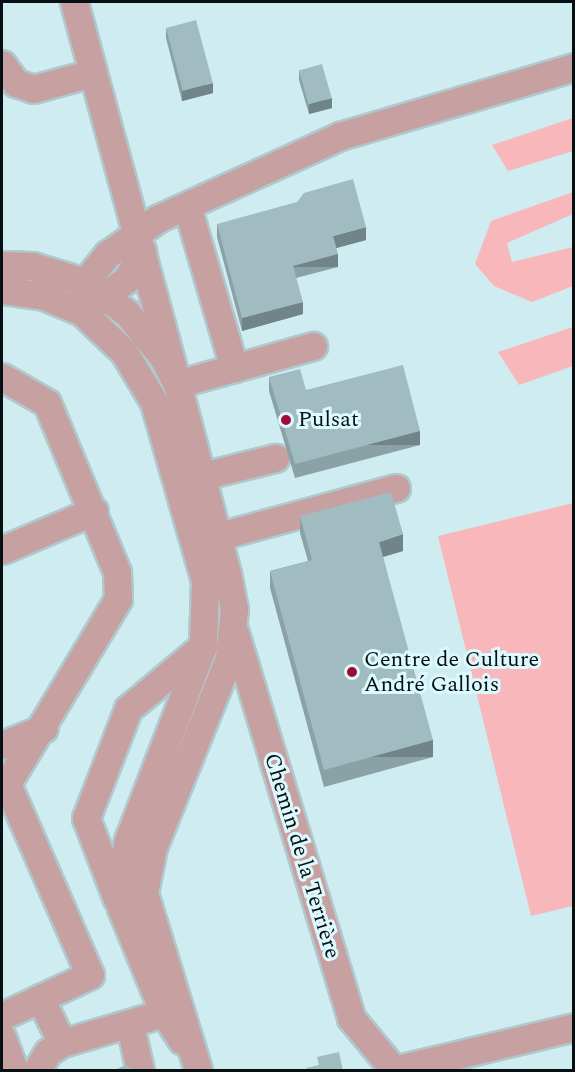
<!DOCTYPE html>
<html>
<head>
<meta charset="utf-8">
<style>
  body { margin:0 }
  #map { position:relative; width:575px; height:1072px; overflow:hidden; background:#cfecf1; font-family:Spectral,serif }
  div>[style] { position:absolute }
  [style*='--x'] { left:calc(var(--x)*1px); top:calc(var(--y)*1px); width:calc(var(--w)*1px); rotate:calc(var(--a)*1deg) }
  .green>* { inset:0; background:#f7b7bb }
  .roads { filter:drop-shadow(2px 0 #afc9cd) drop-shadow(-2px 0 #afc9cd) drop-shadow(0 2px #afc9cd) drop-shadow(0 -2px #afc9cd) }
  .minor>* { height:27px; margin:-13.5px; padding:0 13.5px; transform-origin:13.5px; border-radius:13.5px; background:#c7a0a2 }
  .wall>* { inset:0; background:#8aa2a6 }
  .shaded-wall>* { inset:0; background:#718487; transform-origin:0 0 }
  .building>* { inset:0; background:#a1bcc1; transform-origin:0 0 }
  .dots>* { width:16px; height:16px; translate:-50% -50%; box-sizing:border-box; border:3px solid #dcf9fe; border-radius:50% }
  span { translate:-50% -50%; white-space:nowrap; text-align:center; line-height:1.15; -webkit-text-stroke:6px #dcf9fe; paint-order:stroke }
  .poi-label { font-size:22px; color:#061012 }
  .left { translate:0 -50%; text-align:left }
  .street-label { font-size:22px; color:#061012 }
  .frame { position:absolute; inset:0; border:3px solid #061012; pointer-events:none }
</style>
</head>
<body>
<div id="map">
  <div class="green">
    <div style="clip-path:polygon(573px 118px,573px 151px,508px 171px,492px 145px)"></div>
    <div style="clip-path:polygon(573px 192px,573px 214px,507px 243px,512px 262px,573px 247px,573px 286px,532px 302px,494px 286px,475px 264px,491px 221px)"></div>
    <div style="clip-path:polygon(573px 327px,573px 366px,519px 385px,498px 352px)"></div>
    <div style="clip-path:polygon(573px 503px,573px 906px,531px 916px,438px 536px)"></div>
  </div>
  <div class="roads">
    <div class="minor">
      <div style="--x:74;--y:2;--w:396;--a:74.9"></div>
      <div style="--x:177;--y:384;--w:59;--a:-15.7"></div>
      <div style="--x:2;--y:64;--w:24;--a:54"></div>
      <div style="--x:16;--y:83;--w:18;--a:19"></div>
      <div style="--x:33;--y:89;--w:61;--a:-15.2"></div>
      <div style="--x:187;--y:206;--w:169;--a:73.8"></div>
      <div style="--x:234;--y:368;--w:82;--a:-15.6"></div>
      <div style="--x:2;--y:265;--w:30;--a:2"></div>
      <div style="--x:32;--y:266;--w:55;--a:16.8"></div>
      <div style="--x:85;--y:282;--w:52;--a:36.4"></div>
      <div style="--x:127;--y:313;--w:57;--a:50.7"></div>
      <div style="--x:163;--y:357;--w:30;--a:63"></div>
      <div style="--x:177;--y:384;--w:196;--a:75.2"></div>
      <div style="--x:227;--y:573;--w:37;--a:79"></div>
      <div style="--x:234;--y:609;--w:49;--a:95.8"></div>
      <div style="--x:229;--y:658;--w:204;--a:111.9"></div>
      <div style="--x:153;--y:847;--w:47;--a:101.1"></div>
      <div style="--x:144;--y:893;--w:185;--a:73"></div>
      <div style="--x:2;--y:290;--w:42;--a:8.1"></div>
      <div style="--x:44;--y:296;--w:41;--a:22.8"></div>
      <div style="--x:82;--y:312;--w:58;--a:43.6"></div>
      <div style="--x:124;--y:352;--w:58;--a:59"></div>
      <div style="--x:154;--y:402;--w:186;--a:74.1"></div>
      <div style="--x:205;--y:581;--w:65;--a:91.8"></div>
      <div style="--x:203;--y:646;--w:208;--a:111.1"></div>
      <div style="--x:128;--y:840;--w:48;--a:102"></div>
      <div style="--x:118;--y:887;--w:21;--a:82"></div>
      <div style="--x:121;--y:908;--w:113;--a:67.7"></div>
      <div style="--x:164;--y:1013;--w:33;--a:57"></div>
      <div style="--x:82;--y:299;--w:17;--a:-80"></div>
      <div style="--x:85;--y:282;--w:36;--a:-51"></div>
      <div style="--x:108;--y:254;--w:60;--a:-35.5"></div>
      <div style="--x:157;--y:219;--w:201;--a:-24.4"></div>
      <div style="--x:340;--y:136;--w:244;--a:-16.4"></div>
      <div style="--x:93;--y:305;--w:43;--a:-37.4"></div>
      <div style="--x:127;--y:279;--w:32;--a:-62"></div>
      <div style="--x:2;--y:377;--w:52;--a:30"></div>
      <div style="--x:47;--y:403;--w:183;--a:67.5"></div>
      <div style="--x:117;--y:572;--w:27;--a:88"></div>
      <div style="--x:118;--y:599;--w:216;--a:121"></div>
      <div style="--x:7;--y:784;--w:208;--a:66.5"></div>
      <div style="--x:90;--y:975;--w:97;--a:155"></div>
      <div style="--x:186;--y:480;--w:92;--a:-13.9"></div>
      <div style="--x:201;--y:541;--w:202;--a:-15.2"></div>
      <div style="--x:2;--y:550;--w:100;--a:-23"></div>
      <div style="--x:235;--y:633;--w:402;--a:73.2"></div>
      <div style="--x:351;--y:1018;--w:67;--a:50.4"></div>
      <div style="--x:2;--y:745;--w:45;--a:-22"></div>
      <div style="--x:117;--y:899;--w:87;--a:-110.9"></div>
      <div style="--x:86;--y:818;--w:117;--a:-68.9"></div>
      <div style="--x:128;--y:709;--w:98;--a:-40"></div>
      <div style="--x:40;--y:998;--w:50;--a:63.9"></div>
      <div style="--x:130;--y:1026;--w:45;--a:77.2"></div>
      <div style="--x:2;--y:1037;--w:35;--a:70"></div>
      <div style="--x:37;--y:1070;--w:21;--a:-59"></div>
      <div style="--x:48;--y:1052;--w:17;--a:-33"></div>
      <div style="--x:62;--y:1043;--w:106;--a:-16.4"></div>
      <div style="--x:394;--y:1070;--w:185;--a:-13.4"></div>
    </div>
  </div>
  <div class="wall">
    <div style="clip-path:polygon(166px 29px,213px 93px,182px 101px,166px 38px)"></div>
    <div style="clip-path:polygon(299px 70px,332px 108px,309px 114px,299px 80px)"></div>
    <div style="clip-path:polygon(217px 224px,366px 240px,336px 248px,338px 267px,296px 278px,303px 314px,242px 331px,217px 237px)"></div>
    <div style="clip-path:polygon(269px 377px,420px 445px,295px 478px,269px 391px)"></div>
    <div style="clip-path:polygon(300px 516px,403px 551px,383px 557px,433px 757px,324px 787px,270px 588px,270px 571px,308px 561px,300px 533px)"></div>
  </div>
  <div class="shaded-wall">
    <div style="clip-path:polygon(213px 83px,213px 93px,182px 101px,182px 91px)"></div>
    <div style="clip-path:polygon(332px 98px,332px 108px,309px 114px,309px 104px)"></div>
    <div style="clip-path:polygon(366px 227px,366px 240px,333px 249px,333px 236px)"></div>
    <div style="left:338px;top:254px;width:13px;height:47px;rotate:90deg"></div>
    <div style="clip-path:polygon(303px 302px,303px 314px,242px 331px,242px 318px)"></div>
    <div style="left:420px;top:431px;width:14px;height:129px;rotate:90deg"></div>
    <div style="clip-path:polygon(403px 534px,403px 551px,379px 558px,379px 542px)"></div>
    <div style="left:433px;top:740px;width:17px;height:113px;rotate:90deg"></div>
  </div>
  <div class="building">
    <div style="left:196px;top:20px;width:65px;height:31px;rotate:75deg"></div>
    <div style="left:322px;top:64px;width:35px;height:24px;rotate:74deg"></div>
    <div style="clip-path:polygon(353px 179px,366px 227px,333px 236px,338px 254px,293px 266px,303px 302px,242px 318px,217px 224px,297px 202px,304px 193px)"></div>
    <div style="clip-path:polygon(403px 365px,420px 431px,295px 464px,269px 377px,300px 369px,306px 390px)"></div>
    <div style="clip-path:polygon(391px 492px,403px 534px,379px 542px,433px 740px,324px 770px,270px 571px,312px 560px,300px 516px)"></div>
    <div style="clip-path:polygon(339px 1052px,343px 1071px,307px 1071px,306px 1068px,319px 1065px,317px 1057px)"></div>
    <div style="clip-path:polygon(126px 1065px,135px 1071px,112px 1071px)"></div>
  </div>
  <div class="dots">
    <div style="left:286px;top:420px;background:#a40836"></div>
    <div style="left:352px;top:672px;background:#a40836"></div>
  </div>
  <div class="poi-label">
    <span class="left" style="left:298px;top:420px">Pulsat</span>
    <span class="left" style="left:364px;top:672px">Centre de Culture<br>André Gallois</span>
  </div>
  <div class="street-label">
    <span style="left:302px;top:856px;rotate:73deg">Chemin de la Terrière</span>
  </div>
  <div class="frame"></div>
</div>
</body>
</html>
